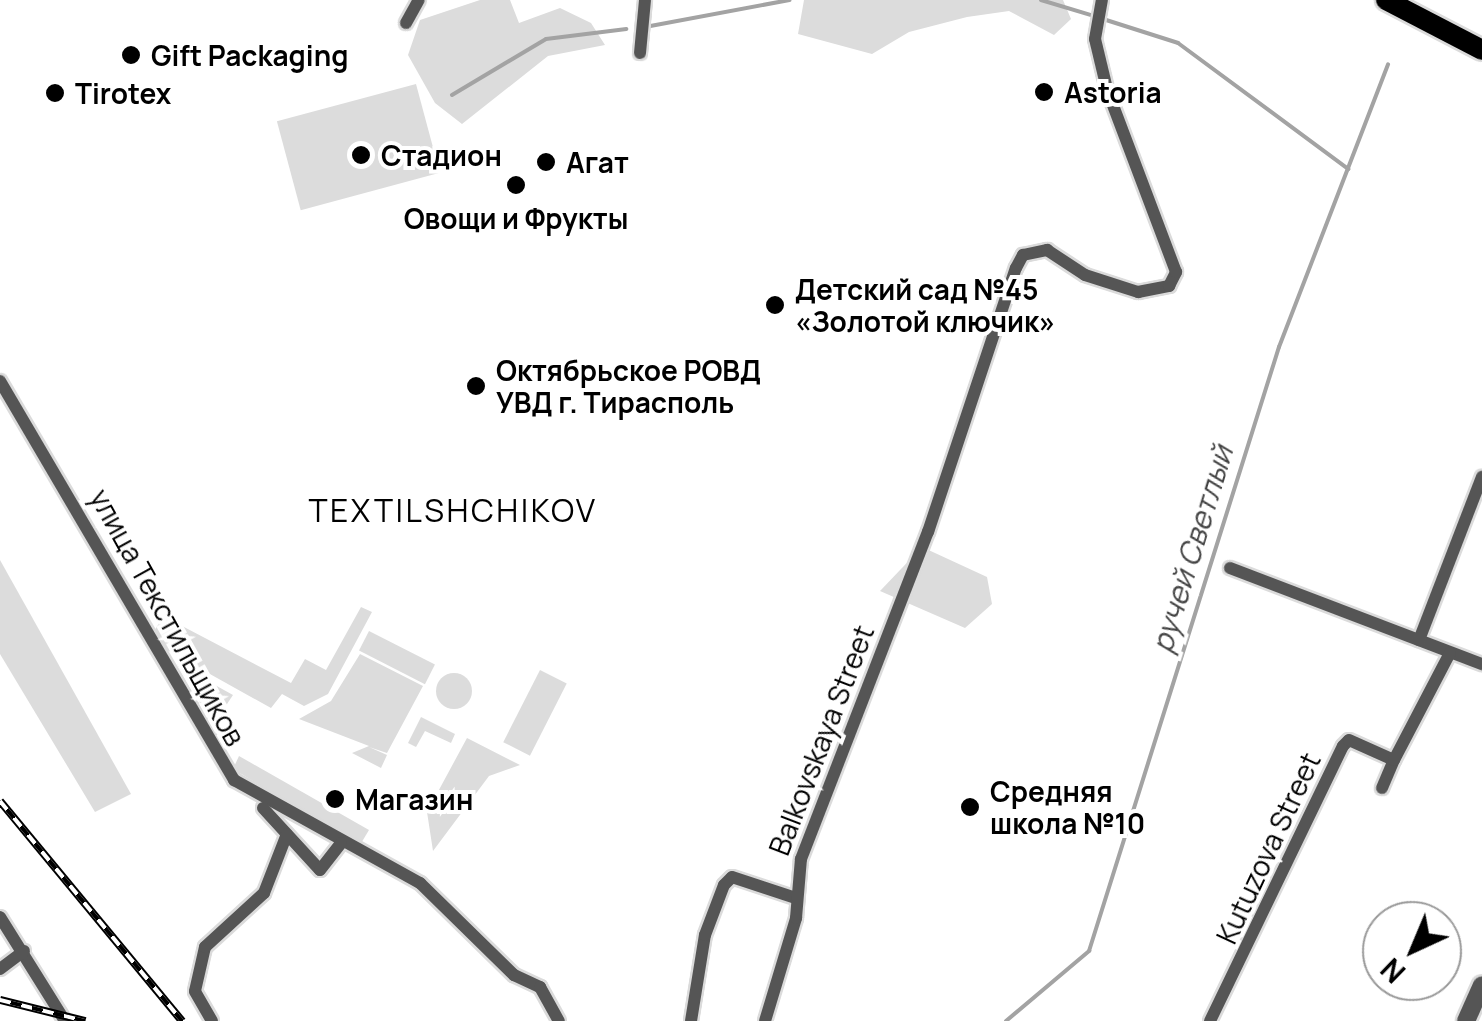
<!DOCTYPE html>
<html>
<head>
<meta charset="utf-8">
<style>
  body { margin:0 }
  #map { position:relative; width:1482px; height:1021px; overflow:hidden; background:#fff; font-family:Manrope,sans-serif }
  div>[style] { position:absolute }
  [style*='--x'] { left:calc(var(--x)*1px); top:calc(var(--y)*1px); width:calc(var(--w)*1px); rotate:calc(var(--a)*1deg) }
  .green>* { inset:0; background:#dcdcdc; transform-origin:0 0 }
  .round { border-radius:50% }
  .stream>* { height:4px; margin:-2px; padding:0 2px; transform-origin:2px; border-radius:2px; background:#a3a3a3 }
  .roads { filter:drop-shadow(2px 0 #dbdbdb) drop-shadow(-2px 0 #dbdbdb) drop-shadow(0 2px #dbdbdb) drop-shadow(0 -2px #dbdbdb) }
  .minor>* { height:12px; margin:-6px; padding:0 6px; transform-origin:6px; border-radius:6px; background:#555 }
  .tertiary>* { height:18px; margin:-9px; padding:0 9px; transform-origin:9px; border-radius:9px; background:#555 }
  .primary>* { height:20px; margin:-10px; padding:0 10px; transform-origin:10px; border-radius:10px; background:#000 }
  .rail>* { height:8px; margin-top:-4px; transform-origin:0; background:repeating-linear-gradient(90deg,#fff 0 11px,#000 0 22px); box-sizing:border-box; border-block:2px solid #000 }
  .dots>* { width:28px; height:28px; translate:-50% -50%; box-sizing:border-box; border:5px solid #fff; border-radius:50% }
  span { translate:-50% -50%; white-space:nowrap; text-align:center; line-height:1.15; -webkit-text-stroke:8px #fff; paint-order:stroke }
  .poi-label { font-size:28px; color:#000; font-weight:700 }
  .left { translate:0 -50%; text-align:left }
  .street-label { font-size:28px; color:#000 }
  .water-label { font-size:30px; color:#444; font-style:italic }
  .quarter-label { font-size:32px; color:#000; letter-spacing:2.5px }
  .north { position:absolute; left:1362px; top:901px; width:100px; height:100px; box-sizing:border-box; background:#fff; border:2px solid #999; border-radius:50%; rotate:224deg; font-size:28px; font-weight:700; line-height:40px; text-align:center; color:#000 }
  .north::after { content:''; display:block; margin:auto; width:35px; height:45px; background:#000; clip-path:polygon(50% 0,100% 100%,50% 72%,0 100%) }
</style>
</head>
<body>
<div id="map">
  <div class="green">
    <div style="clip-path:polygon(480px 0,510px 0,519px 23px,560px 8px,591px 23px,605px 45px,548px 56px,462px 124px,435px 103px,408px 55px,420px 20px)"></div>
    <div style="clip-path:polygon(804px 0,1063px 0,1071px 19px,1054px 35px,1009px 11px,967px 17px,909px 32px,872px 54px,798px 34px)"></div>
    <div style="left:416px;top:84px;width:92px;height:144px;rotate:75deg"></div>
    <div style="clip-path:polygon(922px 547px,987px 577px,992px 604px,965px 628px,880px 591px)"></div>
    <div style="clip-path:polygon(0 560px,131px 794px,95px 812px,0 654px)"></div>
    <div style="clip-path:polygon(361px 607px,372px 612px,328px 694px,304px 706px,282px 694px,271px 708px,149px 640px,163px 616px,291px 683px,305px 659px,326px 670px)"></div>
    <div style="left:369px;top:631px;width:74px;height:22px;rotate:27deg"></div>
    <div style="clip-path:polygon(360px 654px,423px 686px,387px 753px,369px 747px,387px 755px,381px 768px,352px 753px,369px 746px,299px 719px,331px 701px)"></div>
    <div style="clip-path:polygon(177px 664px,233px 695px,213px 725px)"></div>
    <div style="left:540px;top:670px;width:30px;height:81px;rotate:27deg"></div>
    <div class="round" style="left:436px;top:673px;width:36px;height:36px"></div>
    <div style="clip-path:polygon(421px 717px,455px 734px,451px 743px,425px 731px,416px 747px,408px 743px)"></div>
    <div style="clip-path:polygon(467px 738px,520px 765px,489px 776px,433px 851px,427px 812px)"></div>
    <div style="clip-path:polygon(239px 756px,369px 830px,360px 845px,233px 769px)"></div>
  </div>
  <div class="stream">
    <div style="--x:1041;--y:0;--w:55;--a:16.8"></div>
    <div style="--x:1103;--y:19;--w:79;--a:17.7"></div>
    <div style="--x:1178;--y:43;--w:212;--a:36.5"></div>
    <div style="--x:645;--y:27;--w:147;--a:-10.6"></div>
    <div style="--x:452;--y:95;--w:109;--a:-30.8"></div>
    <div style="--x:546;--y:39;--w:81;--a:-7.1"></div>
    <div style="--x:1006;--y:1021;--w:109;--a:-40.1"></div>
    <div style="--x:1089;--y:951;--w:633;--a:-72.54"></div>
    <div style="--x:1279;--y:347;--w:303;--a:-68.9"></div>
  </div>
  <div class="roads">
    <div class="minor">
      <div style="--x:406;--y:23;--w:26;--a:-61"></div>
      <div style="--x:640;--y:53;--w:53;--a:-84.6"></div>
      <div style="--x:0;--y:381;--w:463;--a:59.6"></div>
      <div style="--x:234;--y:780;--w:213;--a:29"></div>
      <div style="--x:420;--y:883;--w:132;--a:44.4"></div>
      <div style="--x:514;--y:975;--w:29;--a:25"></div>
      <div style="--x:540;--y:987;--w:39;--a:61"></div>
      <div style="--x:1230;--y:568;--w:270;--a:20.9"></div>
      <div style="--x:1419;--y:640;--w:175;--a:-68.9"></div>
      <div style="--x:1382;--y:788;--w:30;--a:-67"></div>
      <div style="--x:263;--y:808;--w:84;--a:47.4"></div>
      <div style="--x:320;--y:870;--w:34;--a:-52"></div>
      <div style="--x:0;--y:917;--w:123;--a:58"></div>
      <div style="--x:0;--y:969;--w:30;--a:-37"></div>
      <div style="--x:212;--y:1021;--w:34;--a:-120"></div>
      <div style="--x:195;--y:991;--w:45;--a:-77.2"></div>
      <div style="--x:205;--y:947;--w:80;--a:-42.5"></div>
      <div style="--x:264;--y:893;--w:63;--a:-68.7"></div>
      <div style="--x:691;--y:1021;--w:87;--a:-80.8"></div>
      <div style="--x:705;--y:935;--w:53;--a:-69.2"></div>
      <div style="--x:724;--y:885;--w:11;--a:-45"></div>
      <div style="--x:732;--y:877;--w:67;--a:18.2"></div>
      <div style="--x:765;--y:1021;--w:108;--a:-73.2"></div>
      <div style="--x:796;--y:918;--w:59;--a:-85.2"></div>
      <div style="--x:801;--y:859;--w:351;--a:-68.8"></div>
      <div style="--x:928;--y:532;--w:278;--a:-71.6"></div>
      <div style="--x:1016;--y:268;--w:15;--a:-62"></div>
      <div style="--x:1023;--y:255;--w:25;--a:-12"></div>
      <div style="--x:1047;--y:250;--w:45;--a:33.3"></div>
      <div style="--x:1085;--y:275;--w:56;--a:17.8"></div>
      <div style="--x:1138;--y:292;--w:32;--a:-11"></div>
      <div style="--x:1169;--y:286;--w:16;--a:-63"></div>
      <div style="--x:1176;--y:272;--w:196;--a:-110.7"></div>
      <div style="--x:1107;--y:89;--w:51;--a:-103.5"></div>
      <div style="--x:1095;--y:39;--w:40;--a:-80"></div>
      <div style="--x:1210;--y:1021;--w:305;--a:-64.2"></div>
      <div style="--x:1343;--y:746;--w:8;--a:-45"></div>
      <div style="--x:1349;--y:740;--w:49;--a:24"></div>
      <div style="--x:1394;--y:760;--w:121;--a:-62.4"></div>
    </div>
    <div class="tertiary">
      <div style="--x:1466;--y:1021;--w:39;--a:-66"></div>
    </div>
    <div class="primary">
      <div style="--x:1386;--y:0;--w:108;--a:27.5"></div>
    </div>
  </div>
  <div class="rail">
    <div style="--x:0;--y:801;--w:286;--a:50.4"></div>
    <div style="--x:0;--y:1000;--w:88;--a:13.9"></div>
  </div>
  <div class="dots">
    <div style="left:131px;top:55px;background:#000"></div>
    <div style="left:1044px;top:92px;background:#000"></div>
    <div style="left:55px;top:93px;background:#000"></div>
    <div style="left:361px;top:155px;background:#000"></div>
    <div style="left:546px;top:162px;background:#000"></div>
    <div style="left:516px;top:185px;background:#000"></div>
    <div style="left:775px;top:305px;background:#000"></div>
    <div style="left:476px;top:386px;background:#000"></div>
    <div style="left:335px;top:799px;background:#000"></div>
    <div style="left:970px;top:807px;background:#000"></div>
  </div>
  <div class="poi-label">
    <span class="left" style="left:151px;top:55px">Gift Packaging</span>
    <span class="left" style="left:1064px;top:92px">Astoria</span>
    <span class="left" style="left:75px;top:93px">Tirotex</span>
    <span class="left" style="left:381px;top:155px">Стадион</span>
    <span class="left" style="left:566px;top:162px">Агат</span>
    <span style="left:516px;top:218px">Овощи и Фрукты</span>
    <span class="left" style="left:795px;top:305px">Детский сад №45<br>«Золотой ключик»</span>
    <span class="left" style="left:496px;top:386px">Октябрьское РОВД<br>УВД г. Тирасполь</span>
    <span class="left" style="left:990px;top:807px">Средняя<br>школа №10</span>
    <span class="left" style="left:355px;top:799px">Магазин</span>
  </div>
  <div class="street-label">
    <span style="left:168px;top:617px;rotate:61deg">улица Текстильщиков</span>
    <span style="left:821px;top:740px;rotate:-69deg">Balkovskaya Street</span>
    <span style="left:1268px;top:848px;rotate:-65deg">Kutuzova Street</span>
  </div>
  <div class="water-label">
    <span style="left:1192px;top:549px;rotate:-73deg">ручей Светлый</span>
  </div>
  <div class="quarter-label">
    <span style="left:453px;top:510px">TEXTILSHCHIKOV</span>
  </div>
  <div class="north">N</div>
</div>
</body>
</html>
